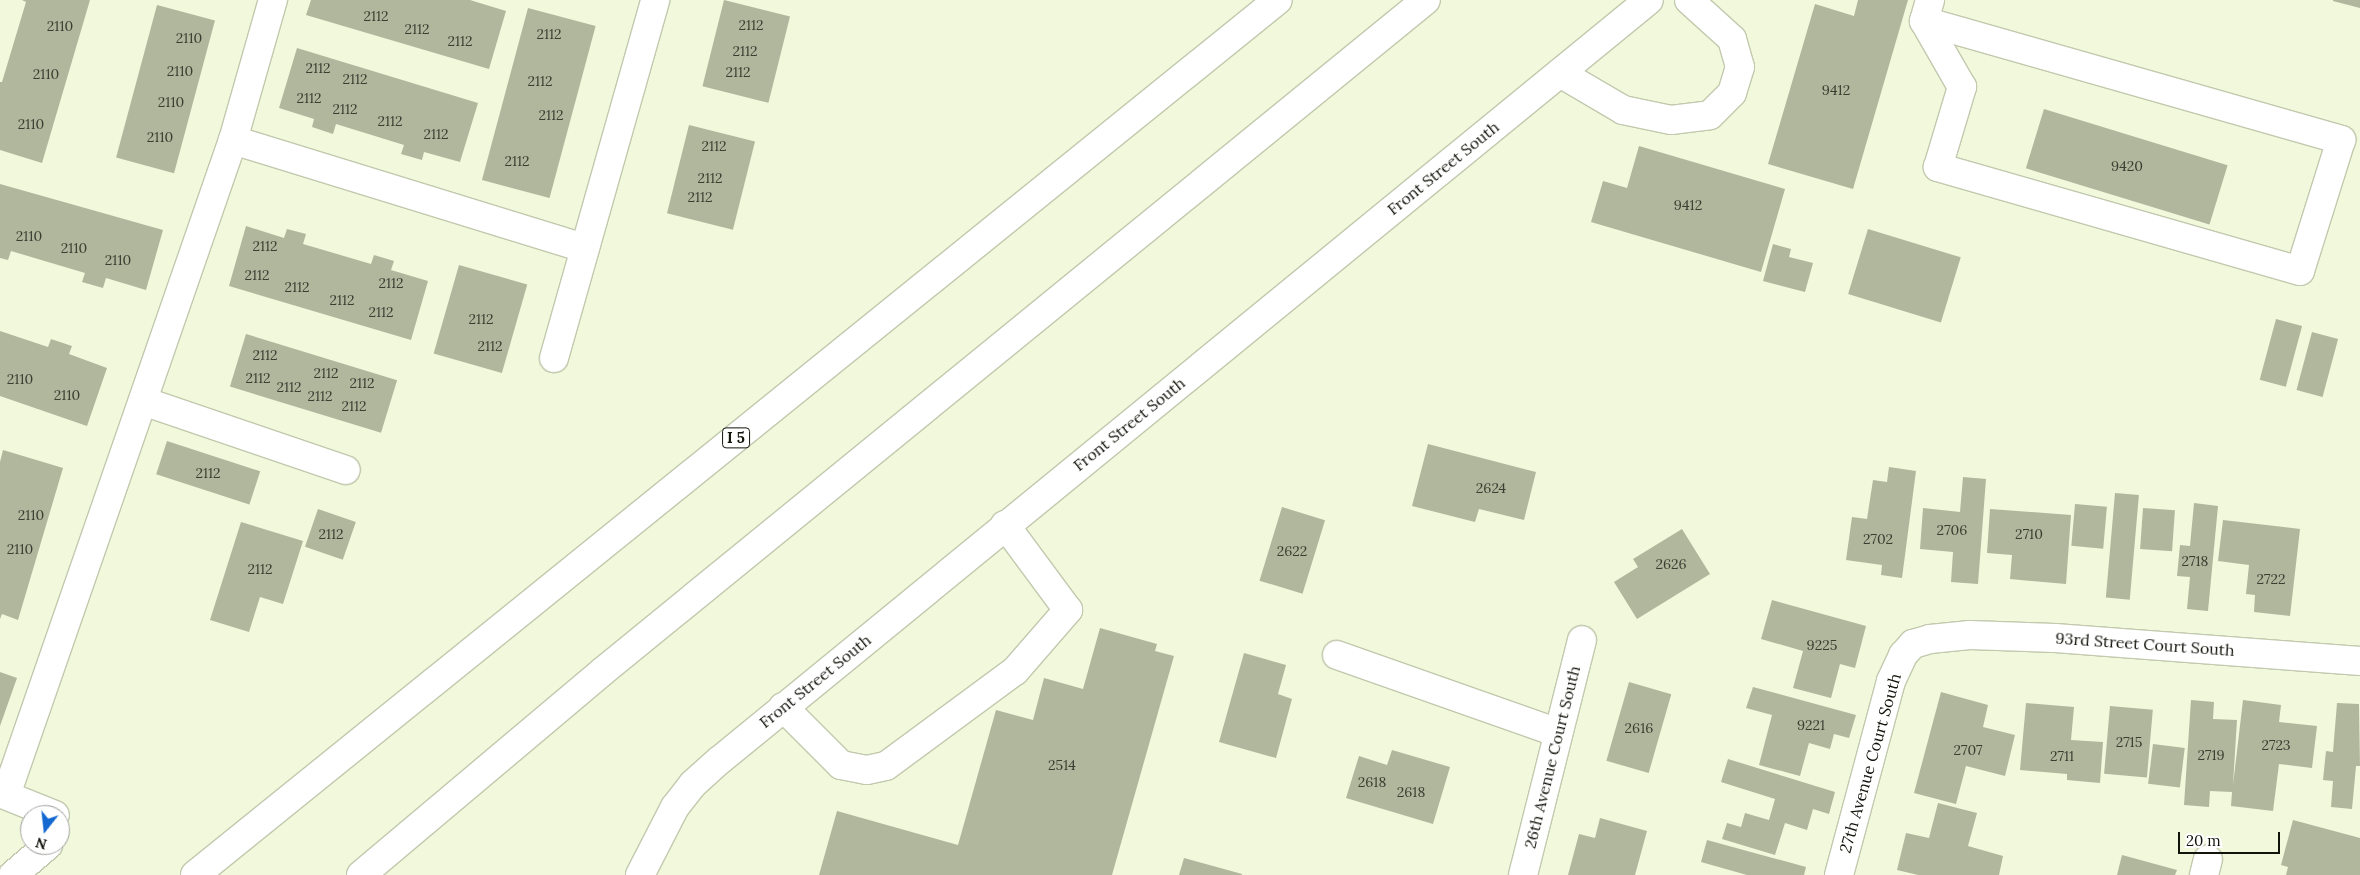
<!DOCTYPE html>
<html>
<head>
<meta charset="utf-8">
<style>
  body { margin:0 }
  #map { position:relative; width:2360px; height:875px; overflow:hidden; background:#f1f8dc; font-family:Lora,serif }
  div>[style] { position:absolute }
  [style*='--x'] { left:calc(var(--x)*1px); top:calc(var(--y)*1px); width:calc(var(--w)*1px); rotate:calc(var(--a)*1deg) }
  .building>* { inset:0; background:#b0b79d; transform-origin:0 0 }
  .roads { filter:drop-shadow(1px 0 #c2c9ae) drop-shadow(-1px 0 #c2c9ae) drop-shadow(0 1px #c2c9ae) drop-shadow(0 -1px #c2c9ae) }
  .minor>* { height:28px; margin:-14px; padding:0 14px; transform-origin:14px; border-radius:14px; background:#fff }
  .highway>* { height:28px; margin:-14px; padding:0 14px; transform-origin:14px; border-radius:14px; background:#fff }
  span { translate:-50% -50%; white-space:nowrap; text-align:center; line-height:1.15; -webkit-text-stroke:4px #fff; paint-order:stroke }
  .number-label { font-size:14px; color:#3a3d30 }
  .number-label span { -webkit-text-stroke-width:0 }
  .shield-label span { padding:1px 4px; background:#fff; border:1px solid; border-radius:4px; -webkit-text-stroke-width:0 }
  .shield-label { font-size:15px; color:#12140b; font-weight:700 }
  .street-label { font-size:16px; color:#12140b }
  .north { position:absolute; left:20px; top:805px; width:50px; height:50px; box-sizing:border-box; background:#fff; border:1px solid #a0a19d; border-radius:50%; rotate:196deg; font-size:14px; font-weight:700; line-height:20px; text-align:center; color:#12140b }
  .north::after { content:''; display:block; margin:auto; width:18px; height:22px; background:#1368d1; clip-path:polygon(50% 0,100% 100%,50% 72%,0 100%) }
  .scale { position:absolute; left:2178px; top:832px; width:102px; height:22px; box-sizing:border-box; border:2px solid #12140b; border-top:0; padding-left:6px; font-size:15px; line-height:18px; white-space:nowrap; color:#12140b; -webkit-text-stroke:4px #fff; paint-order:stroke }
</style>
</head>
<body>
<div id="map">
  <div class="building">
    <div style="clip-path:polygon(22px 0,90px 0,42px 163px,0 150px,0 82px,2px 82px,26px 2px)"></div>
    <div style="clip-path:polygon(311px 0,470px 0,506px 11px,489px 69px,306px 15px)"></div>
    <div style="left:724px;top:0;width:68px;height:89px;rotate:14deg"></div>
    <div style="clip-path:polygon(1858px 0,1908px 0,1853px 189px,1768px 164px,1815px 4px,1854px 16px)"></div>
    <div style="clip-path:polygon(2333px 0,2360px 0,2360px 8px,2333px 1px)"></div>
    <div style="left:157px;top:5px;width:60px;height:158px;rotate:15deg"></div>
    <div style="left:528px;top:8px;width:70px;height:178px;rotate:15deg"></div>
    <div style="clip-path:polygon(297px 48px,478px 103px,460px 162px,424px 152px,422px 160px,401px 154px,404px 145px,336px 124px,333px 134px,312px 127px,314px 119px,279px 108px)"></div>
    <div style="left:2044px;top:109px;width:192px;height:62px;rotate:17deg"></div>
    <div style="left:689px;top:125px;width:68px;height:91px;rotate:14deg"></div>
    <div style="clip-path:polygon(1639px 146px,1785px 189px,1761px 272px,1591px 222px,1603px 181px,1627px 188px)"></div>
    <div style="clip-path:polygon(0 184px,163px 230px,146px 290px,106px 278px,103px 288px,82px 282px,85px 273px,11px 251px,8px 260px,0 258px)"></div>
    <div style="clip-path:polygon(246px 226px,284px 238px,287px 229px,306px 234px,303px 244px,371px 264px,374px 255px,394px 261px,391px 270px,428px 281px,411px 340px,229px 286px)"></div>
    <div style="left:1868px;top:229px;width:97px;height:68px;rotate:17deg"></div>
    <div style="clip-path:polygon(1773px 244px,1791px 249px,1789px 257px,1813px 263px,1805px 292px,1763px 281px)"></div>
    <div style="left:459px;top:265px;width:71px;height:92px;rotate:16deg"></div>
    <div style="left:2276px;top:319px;width:27px;height:63px;rotate:15deg"></div>
    <div style="clip-path:polygon(0 331px,48px 347px,51px 339px,72px 346px,69px 354px,107px 368px,87px 426px,0 396px)"></div>
    <div style="left:2312px;top:332px;width:27px;height:60px;rotate:15deg"></div>
    <div style="left:246px;top:334px;width:158px;height:55px;rotate:17deg"></div>
    <div style="left:167px;top:441px;width:98px;height:35px;rotate:18deg"></div>
    <div style="clip-path:polygon(1428px 444px,1536px 472px,1524px 520px,1479px 509px,1475px 522px,1412px 506px)"></div>
    <div style="clip-path:polygon(3px 450px,63px 468px,18px 620px,2px 614px,0 619px,0 462px)"></div>
    <div style="clip-path:polygon(1889px 467px,1916px 471px,1902px 578px,1881px 575px,1882px 565px,1846px 560px,1852px 517px,1867px 519px,1873px 480px,1887px 482px)"></div>
    <div style="clip-path:polygon(1963px 477px,1986px 479px,1978px 584px,1951px 582px,1953px 552px,1920px 549px,1923px 508px,1960px 512px)"></div>
    <div style="left:2115px;top:493px;width:24px;height:105px;rotate:5deg"></div>
    <div style="clip-path:polygon(2194px 503px,2218px 506px,2208px 611px,2187px 609px,2190px 577px,2177px 576px,2180px 545px,2190px 546px)"></div>
    <div style="left:2075px;top:504px;width:32px;height:42px;rotate:5deg"></div>
    <div style="left:1282px;top:507px;width:45px;height:77px;rotate:17deg"></div>
    <div style="left:2143px;top:508px;width:32px;height:41px;rotate:4deg"></div>
    <div style="left:318px;top:509px;width:40px;height:40px;rotate:19deg"></div>
    <div style="clip-path:polygon(1990px 509px,2071px 515px,2066px 584px,2010px 579px,2012px 555px,1987px 553px)"></div>
    <div style="clip-path:polygon(2223px 520px,2300px 529px,2290px 616px,2254px 612px,2255px 595px,2246px 594px,2249px 565px,2218px 561px)"></div>
    <div style="clip-path:polygon(241px 522px,303px 541px,283px 604px,260px 597px,249px 632px,210px 620px)"></div>
    <div style="clip-path:polygon(1682px 529px,1710px 574px,1637px 619px,1614px 582px,1638px 567px,1633px 559px)"></div>
    <div style="clip-path:polygon(1772px 600px,1866px 626px,1855px 668px,1840px 664px,1831px 698px,1793px 688px,1803px 651px,1761px 639px)"></div>
    <div style="clip-path:polygon(1100px 628px,1157px 644px,1155px 651px,1174px 656px,1112px 875px,819px 875px,837px 811px,958px 845px,996px 710px,1033px 720px,1044px 678px,1083px 689px)"></div>
    <div style="clip-path:polygon(1244px 653px,1286px 665px,1278px 694px,1292px 699px,1276px 758px,1219px 742px)"></div>
    <div style="clip-path:polygon(0 672px,17px 678px,0 726px)"></div>
    <div style="left:1629px;top:682px;width:44px;height:82px;rotate:16deg"></div>
    <div style="clip-path:polygon(1753px 687px,1856px 715px,1849px 738px,1834px 734px,1830px 749px,1809px 743px,1800px 776px,1759px 765px,1772px 715px,1746px 708px)"></div>
    <div style="clip-path:polygon(1941px 692px,1988px 705px,1983px 727px,2015px 735px,2005px 776px,1966px 766px,1956px 804px,1914px 793px)"></div>
    <div style="clip-path:polygon(2191px 700px,2214px 702px,2213px 719px,2237px 720px,2233px 785px,2243px 700px,2281px 705px,2279px 722px,2317px 726px,2312px 768px,2279px 764px,2273px 811px,2231px 806px,2232px 792px,2210px 791px,2209px 807px,2184px 805px)"></div>
    <div style="clip-path:polygon(2026px 703px,2074px 707px,2071px 740px,2103px 742px,2100px 783px,2067px 780px,2067px 774px,2020px 770px)"></div>
    <div style="clip-path:polygon(2337px 703px,2359px 704px,2360px 766px,2356px 766px,2352px 809px,2331px 807px,2333px 781px,2323px 780px,2326px 751px,2333px 752px)"></div>
    <div style="left:2110px;top:706px;width:43px;height:68px;rotate:5deg"></div>
    <div style="left:2153px;top:744px;width:32px;height:40px;rotate:7deg"></div>
    <div style="clip-path:polygon(1392px 750px,1450px 767px,1433px 824px,1346px 798px,1359px 756px,1387px 765px)"></div>
    <div style="clip-path:polygon(1728px 759px,1835px 792px,1829px 814px,1813px 809px,1807px 830px,1785px 823px,1775px 855px,1722px 839px,1727px 823px,1741px 827px,1745px 813px,1769px 820px,1775px 799px,1721px 782px)"></div>
    <div style="clip-path:polygon(1938px 803px,1977px 813px,1968px 846px,2003px 856px,1999px 875px,1918px 875px,1897px 870px,1906px 833px,1929px 838px)"></div>
    <div style="clip-path:polygon(1600px 818px,1647px 831px,1635px 875px,1568px 875px,1579px 834px,1595px 838px)"></div>
    <div style="clip-path:polygon(2293px 820px,2360px 838px,2360px 875px,2286px 875px,2288px 867px,2281px 865px)"></div>
    <div style="clip-path:polygon(1707px 840px,1806px 867px,1804px 875px,1747px 875px,1701px 862px)"></div>
    <div style="clip-path:polygon(2122px 855px,2177px 870px,2175px 875px,2117px 875px)"></div>
    <div style="clip-path:polygon(1184px 858px,1242px 874px,1242px 875px,1179px 875px)"></div>
  </div>
  <div class="roads">
    <div class="minor">
      <div style="--x:1924;--y:21;--w:434;--a:15.9"></div>
      <div style="--x:2341;--y:140;--w:137;--a:107.4"></div>
      <div style="--x:2300;--y:271;--w:377;--a:-164"></div>
      <div style="--x:1938;--y:167;--w:84;--a:-73.3"></div>
      <div style="--x:1962;--y:87;--w:76;--a:-119.9"></div>
      <div style="--x:1924;--y:21;--w:22;--a:-74"></div>
      <div style="--x:1560;--y:73;--w:73;--a:30.4"></div>
      <div style="--x:1623;--y:110;--w:49;--a:11.8"></div>
      <div style="--x:1671;--y:120;--w:39;--a:-7"></div>
      <div style="--x:1710;--y:115;--w:31;--a:-45"></div>
      <div style="--x:1732;--y:93;--w:27;--a:-73"></div>
      <div style="--x:1740;--y:67;--w:29;--a:-106"></div>
      <div style="--x:1732;--y:39;--w:58;--a:-137.8"></div>
      <div style="--x:233;--y:140;--w:368;--a:17.1"></div>
      <div style="--x:554;--y:358;--w:372;--a:-74.2"></div>
      <div style="--x:143;--y:401;--w:214;--a:18.8"></div>
      <div style="--x:1337;--y:655;--w:234;--a:19.4"></div>
      <div style="--x:783;--y:707;--w:82;--a:45"></div>
      <div style="--x:841;--y:765;--w:26;--a:11"></div>
      <div style="--x:867;--y:770;--w:19;--a:-12"></div>
      <div style="--x:886;--y:766;--w:160;--a:-36.4"></div>
      <div style="--x:1015;--y:671;--w:81;--a:-49"></div>
      <div style="--x:1068;--y:610;--w:106;--a:-126.5"></div>
      <div style="--x:0;--y:793;--w:59;--a:21.8"></div>
      <div style="--x:6;--y:795;--w:693;--a:-70.89"></div>
      <div style="--x:233;--y:140;--w:146;--a:-74.1"></div>
      <div style="--x:13;--y:875;--w:46;--a:-40.6"></div>
      <div style="--x:640;--y:875;--w:76;--a:-62.8"></div>
      <div style="--x:675;--y:807;--w:29;--a:-52"></div>
      <div style="--x:693;--y:784;--w:36;--a:-42"></div>
      <div style="--x:720;--y:760;--w:1200;--a:-39.29"></div>
      <div style="--x:1523;--y:875;--w:242;--a:-75.9"></div>
      <div style="--x:1839;--y:875;--w:201;--a:-75"></div>
      <div style="--x:1891;--y:681;--w:29;--a:-65"></div>
      <div style="--x:1903;--y:655;--w:15;--a:-48"></div>
      <div style="--x:1913;--y:644;--w:18;--a:-16"></div>
      <div style="--x:1930;--y:639;--w:40;--a:-5.7"></div>
      <div style="--x:1970;--y:635;--w:85;--a:2"></div>
      <div style="--x:2055;--y:638;--w:306;--a:4.3"></div>
      <div style="--x:2204;--y:875;--w:16;--a:-76"></div>
    </div>
    <div class="highway">
      <div style="--x:195;--y:875;--w:1392;--a:-38.94"></div>
      <div style="--x:361;--y:875;--w:315;--a:-40.1"></div>
      <div style="--x:602;--y:672;--w:1063;--a:-39.2"></div>
    </div>
  </div>
  <div class="number-label">
    <span style="left:376px;top:16px">2112</span>
    <span style="left:751px;top:25px">2112</span>
    <span style="left:60px;top:26px">2110</span>
    <span style="left:417px;top:29px">2112</span>
    <span style="left:549px;top:34px">2112</span>
    <span style="left:189px;top:38px">2110</span>
    <span style="left:460px;top:41px">2112</span>
    <span style="left:745px;top:51px">2112</span>
    <span style="left:318px;top:68px">2112</span>
    <span style="left:180px;top:71px">2110</span>
    <span style="left:738px;top:72px">2112</span>
    <span style="left:46px;top:74px">2110</span>
    <span style="left:355px;top:79px">2112</span>
    <span style="left:540px;top:81px">2112</span>
    <span style="left:1836px;top:90px">9412</span>
    <span style="left:309px;top:98px">2112</span>
    <span style="left:171px;top:102px">2110</span>
    <span style="left:345px;top:109px">2112</span>
    <span style="left:551px;top:115px">2112</span>
    <span style="left:390px;top:121px">2112</span>
    <span style="left:31px;top:124px">2110</span>
    <span style="left:436px;top:134px">2112</span>
    <span style="left:160px;top:137px">2110</span>
    <span style="left:714px;top:146px">2112</span>
    <span style="left:517px;top:161px">2112</span>
    <span style="left:2127px;top:166px">9420</span>
    <span style="left:710px;top:178px">2112</span>
    <span style="left:700px;top:197px">2112</span>
    <span style="left:1688px;top:205px">9412</span>
    <span style="left:29px;top:236px">2110</span>
    <span style="left:265px;top:246px">2112</span>
    <span style="left:74px;top:248px">2110</span>
    <span style="left:118px;top:260px">2110</span>
    <span style="left:257px;top:275px">2112</span>
    <span style="left:391px;top:283px">2112</span>
    <span style="left:297px;top:287px">2112</span>
    <span style="left:342px;top:300px">2112</span>
    <span style="left:381px;top:312px">2112</span>
    <span style="left:481px;top:319px">2112</span>
    <span style="left:490px;top:346px">2112</span>
    <span style="left:265px;top:355px">2112</span>
    <span style="left:326px;top:373px">2112</span>
    <span style="left:258px;top:378px">2112</span>
    <span style="left:20px;top:379px">2110</span>
    <span style="left:362px;top:383px">2112</span>
    <span style="left:289px;top:387px">2112</span>
    <span style="left:67px;top:395px">2110</span>
    <span style="left:320px;top:396px">2112</span>
    <span style="left:354px;top:406px">2112</span>
    <span style="left:208px;top:473px">2112</span>
    <span style="left:1491px;top:488px">2624</span>
    <span style="left:31px;top:515px">2110</span>
    <span style="left:1952px;top:530px">2706</span>
    <span style="left:331px;top:534px">2112</span>
    <span style="left:2029px;top:534px">2710</span>
    <span style="left:1878px;top:539px">2702</span>
    <span style="left:20px;top:549px">2110</span>
    <span style="left:1292px;top:551px">2622</span>
    <span style="left:2195px;top:561px">2718</span>
    <span style="left:1671px;top:564px">2626</span>
    <span style="left:260px;top:569px">2112</span>
    <span style="left:2271px;top:579px">2722</span>
    <span style="left:1822px;top:645px">9225</span>
    <span style="left:1811px;top:725px">9221</span>
    <span style="left:1639px;top:728px">2616</span>
    <span style="left:2129px;top:742px">2715</span>
    <span style="left:2276px;top:745px">2723</span>
    <span style="left:1968px;top:750px">2707</span>
    <span style="left:2211px;top:755px">2719</span>
    <span style="left:2062px;top:756px">2711</span>
    <span style="left:1062px;top:765px">2514</span>
    <span style="left:1372px;top:782px">2618</span>
    <span style="left:1411px;top:792px">2618</span>
  </div>
  <div class="shield-label">
    <span style="left:736px;top:438px">I 5</span>
  </div>
  <div class="street-label">
    <span style="left:1443px;top:168px;rotate:-39deg">Front Street South</span>
    <span style="left:1129px;top:424px;rotate:-39deg">Front Street South</span>
    <span style="left:2145px;top:644px;rotate:4deg">93rd Street Court South</span>
    <span style="left:815px;top:681px;rotate:-39deg">Front Street South</span>
    <span style="left:1552px;top:757px;rotate:-76deg">26th Avenue Court South</span>
    <span style="left:1870px;top:763px;rotate:-74deg">27th Avenue Court South</span>
  </div>
  <div class="north">N</div>
  <div class="scale">20 m</div>
</div>
</body>
</html>
